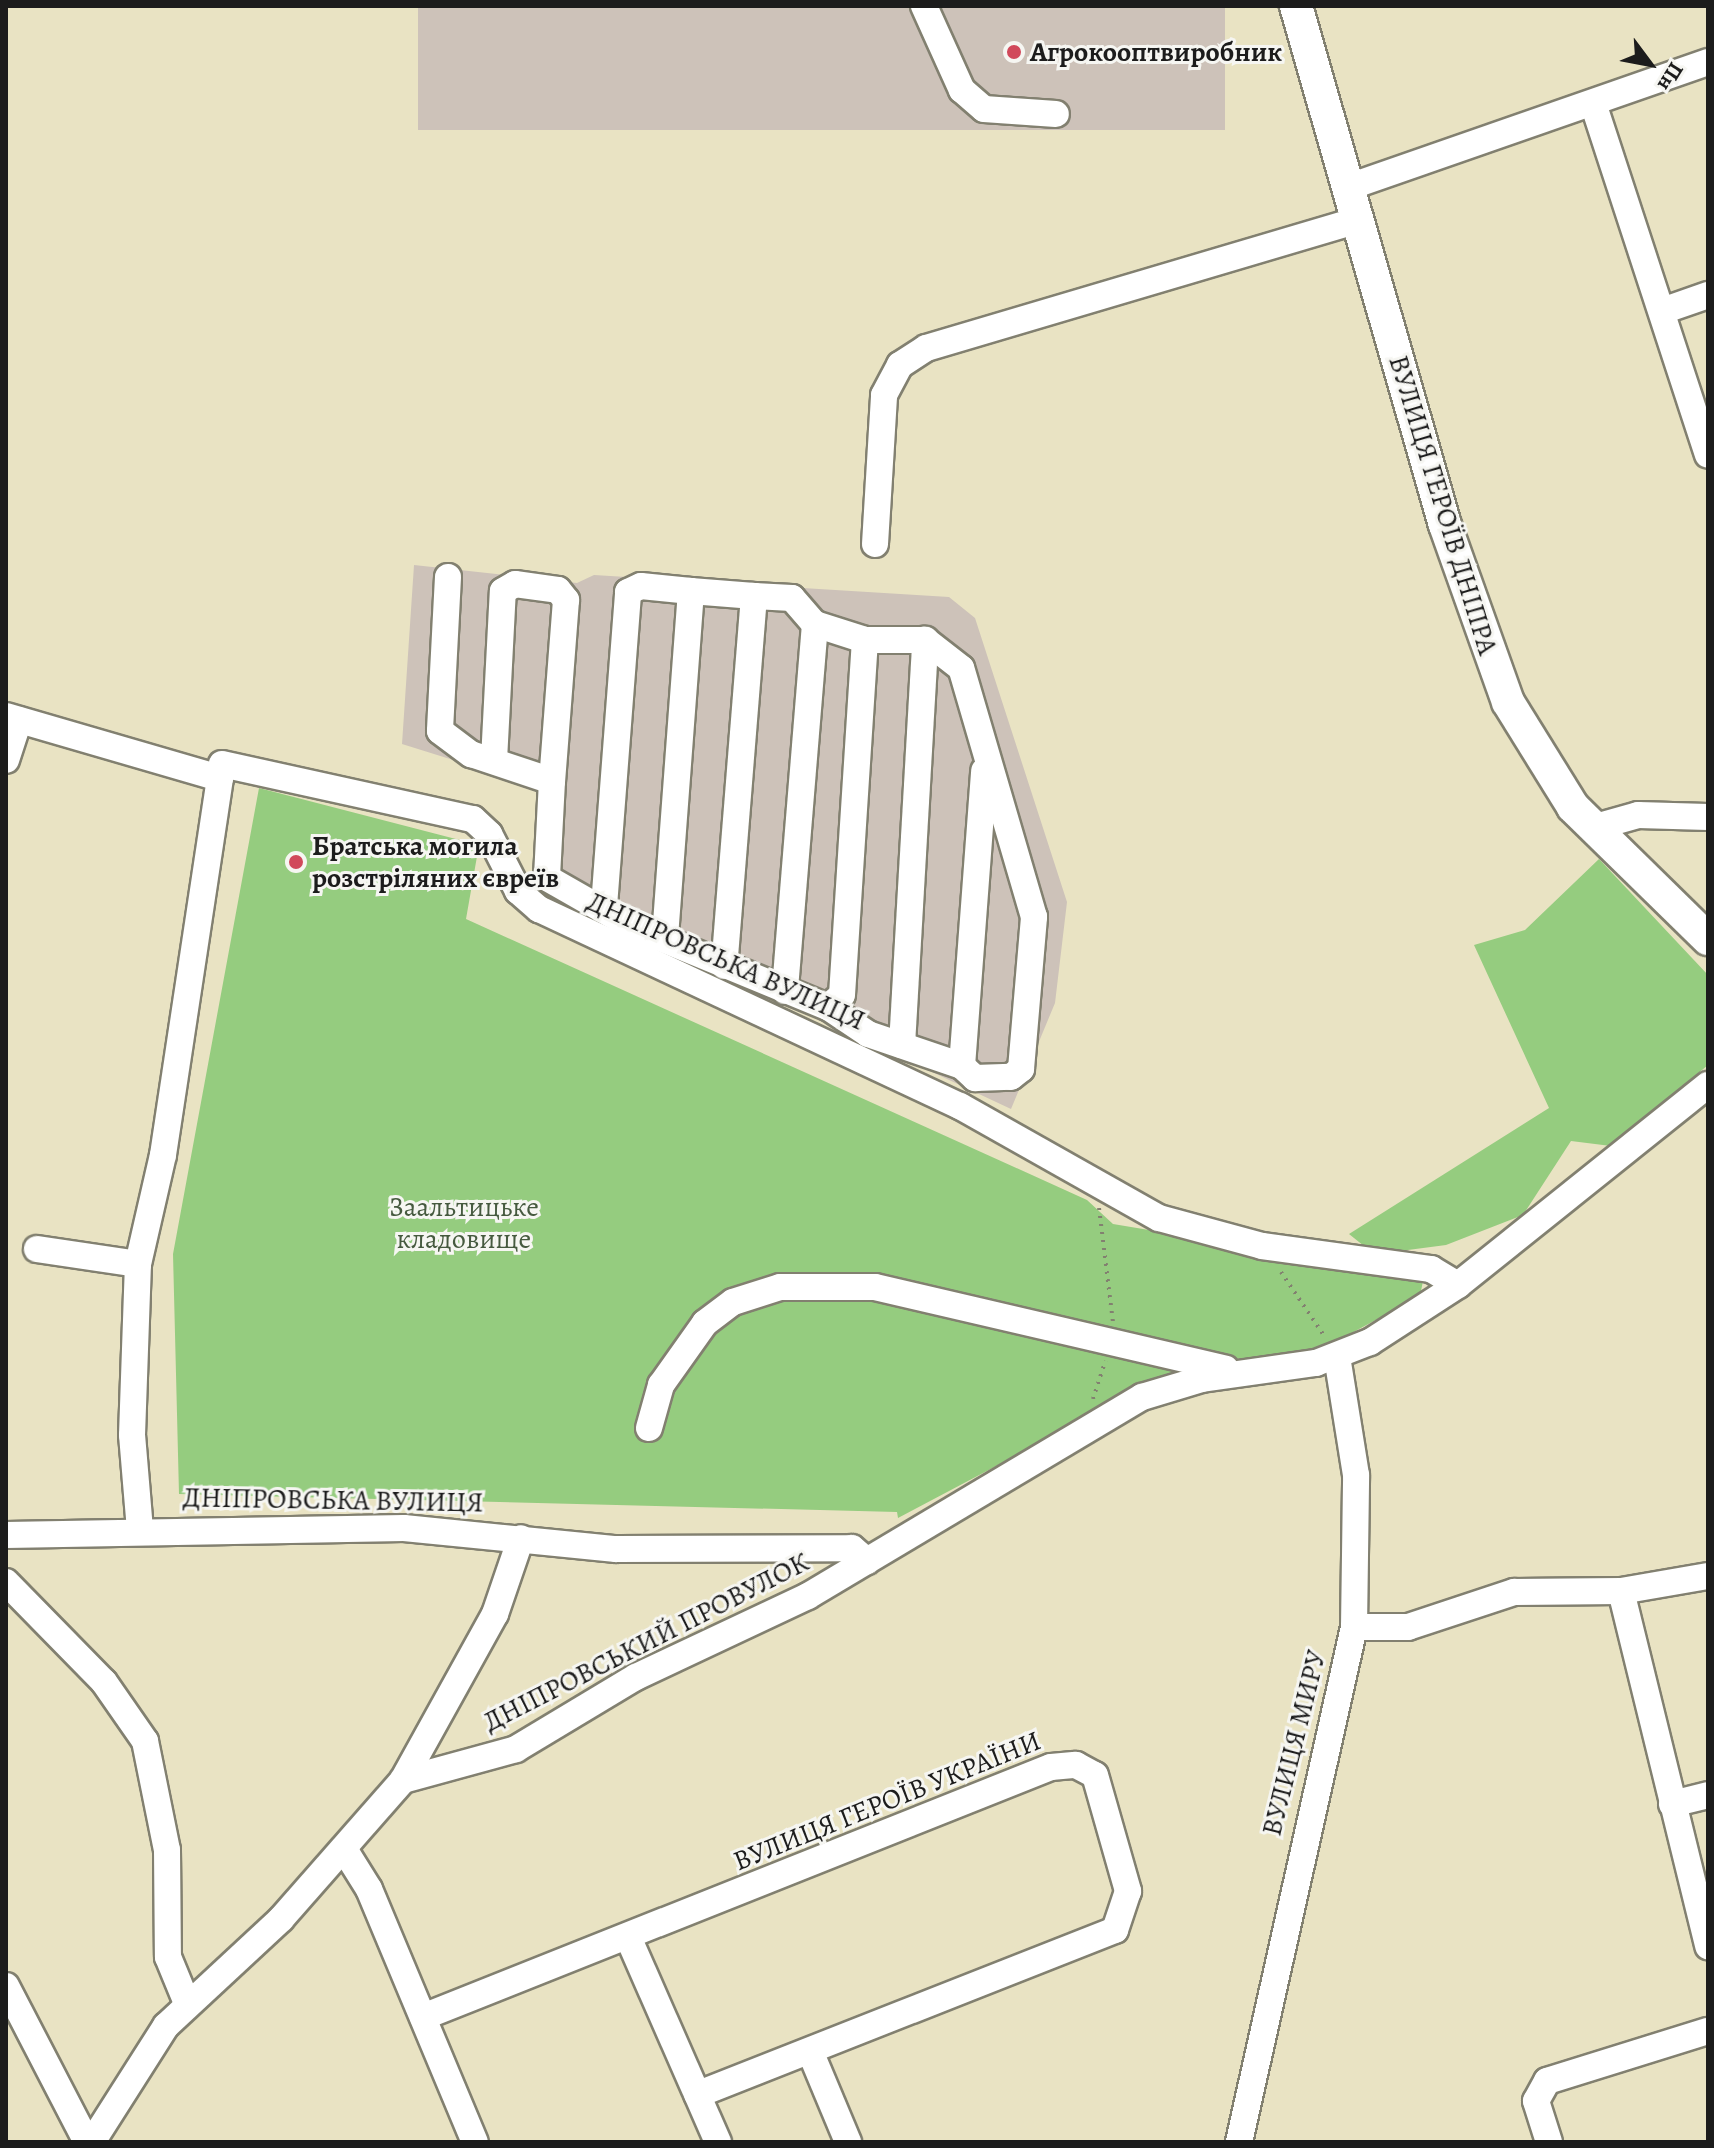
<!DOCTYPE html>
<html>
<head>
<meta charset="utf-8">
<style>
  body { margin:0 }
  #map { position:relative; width:1714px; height:2148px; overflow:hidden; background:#e9e3c3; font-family:Alegreya,serif }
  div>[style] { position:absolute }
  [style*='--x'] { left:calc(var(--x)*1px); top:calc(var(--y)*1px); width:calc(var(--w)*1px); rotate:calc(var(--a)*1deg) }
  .industrial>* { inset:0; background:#cdc2b9; transform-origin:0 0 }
  .green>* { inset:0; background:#95cc7f }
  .path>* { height:4px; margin-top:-2px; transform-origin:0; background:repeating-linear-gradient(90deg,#828070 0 2px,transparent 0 8px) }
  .roads { filter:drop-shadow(2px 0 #828070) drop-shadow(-2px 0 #828070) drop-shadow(0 2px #828070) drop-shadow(0 -2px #828070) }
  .minor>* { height:26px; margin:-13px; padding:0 13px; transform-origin:13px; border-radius:13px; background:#fff }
  .major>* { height:32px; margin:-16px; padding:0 16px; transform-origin:16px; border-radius:16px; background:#fff }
  .dots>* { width:22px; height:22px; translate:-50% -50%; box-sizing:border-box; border:4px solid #f6f6f2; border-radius:50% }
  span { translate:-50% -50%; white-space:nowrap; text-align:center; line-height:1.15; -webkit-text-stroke:6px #f6f6f2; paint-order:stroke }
  .poi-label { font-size:28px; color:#1c1c1c; font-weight:700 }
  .left { translate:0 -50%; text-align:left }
  .street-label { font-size:28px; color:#1c1c1c }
  .park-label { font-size:28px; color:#465a3f }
  .frame { position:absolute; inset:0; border:8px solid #1c1c1c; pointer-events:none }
  .north { position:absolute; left:1610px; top:24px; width:80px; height:80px; -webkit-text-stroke:6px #f6f6f2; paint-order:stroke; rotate:122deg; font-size:22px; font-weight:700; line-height:32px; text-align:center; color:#1c1c1c }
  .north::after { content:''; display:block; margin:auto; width:28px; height:36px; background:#1c1c1c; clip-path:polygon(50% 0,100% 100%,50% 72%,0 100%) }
</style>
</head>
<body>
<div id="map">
  <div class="industrial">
    <div style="left:418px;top:6px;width:807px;height:124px"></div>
    <div style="clip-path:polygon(414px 565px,577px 583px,594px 575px,949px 597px,975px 618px,1067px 902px,1055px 1003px,1011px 1109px,548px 892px,540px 797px,530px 784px,402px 744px)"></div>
  </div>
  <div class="green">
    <div style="clip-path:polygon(259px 788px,479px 845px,466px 919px,1087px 1200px,1113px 1224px,1424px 1276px,1420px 1296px,1324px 1348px,1251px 1361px,1217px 1355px,1185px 1366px,898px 1518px,897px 1512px,179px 1494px,173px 1254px)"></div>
    <div style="clip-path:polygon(1599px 859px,1708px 975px,1708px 1065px,1611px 1146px,1571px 1141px,1523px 1215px,1446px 1245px,1385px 1253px,1364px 1246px,1349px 1234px,1549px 1108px,1474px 945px,1525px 930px)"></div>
  </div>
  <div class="path">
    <div style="--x:1099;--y:1208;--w:115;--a:83"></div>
    <div style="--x:1281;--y:1272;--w:78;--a:55.9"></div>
    <div style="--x:1093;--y:1399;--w:40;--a:-72"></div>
  </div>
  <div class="roads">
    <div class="minor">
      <div style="--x:924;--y:6;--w:92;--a:65.7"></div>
      <div style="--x:962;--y:90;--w:29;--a:41"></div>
      <div style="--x:984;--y:109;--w:72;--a:4"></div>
      <div style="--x:1593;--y:103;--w:370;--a:71.9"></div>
      <div style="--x:1349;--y:187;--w:380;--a:-19.2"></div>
      <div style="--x:1665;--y:310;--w:46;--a:-19.2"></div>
      <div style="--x:875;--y:544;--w:149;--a:-86.5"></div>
      <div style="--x:884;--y:395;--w:34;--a:-62"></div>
      <div style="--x:900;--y:365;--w:31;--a:-33"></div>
      <div style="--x:926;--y:348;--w:451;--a:-16.5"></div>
      <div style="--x:448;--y:577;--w:154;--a:93"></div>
      <div style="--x:440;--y:731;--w:39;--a:37"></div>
      <div style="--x:471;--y:754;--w:85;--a:18.4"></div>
      <div style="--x:552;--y:781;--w:97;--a:93"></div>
      <div style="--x:547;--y:878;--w:97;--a:29.7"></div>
      <div style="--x:631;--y:926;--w:213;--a:22.4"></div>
      <div style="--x:828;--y:1007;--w:18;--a:-41"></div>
      <div style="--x:842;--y:995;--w:356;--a:-86.3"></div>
      <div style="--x:865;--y:640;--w:52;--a:-162.3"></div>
      <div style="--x:691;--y:591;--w:63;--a:4.5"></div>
      <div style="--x:754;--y:596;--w:371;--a:94.6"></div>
      <div style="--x:754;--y:596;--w:38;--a:3"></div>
      <div style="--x:792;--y:598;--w:35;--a:49"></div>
      <div style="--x:815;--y:624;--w:368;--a:94.7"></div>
      <div style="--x:6;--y:716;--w:223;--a:16.2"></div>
      <div style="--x:6;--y:760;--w:42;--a:-72"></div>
      <div style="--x:494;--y:760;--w:169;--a:-87"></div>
      <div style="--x:503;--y:591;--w:14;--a:-30"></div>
      <div style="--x:515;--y:584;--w:43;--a:7.9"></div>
      <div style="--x:558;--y:590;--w:13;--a:51"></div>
      <div style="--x:566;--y:600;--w:182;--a:94.4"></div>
      <div style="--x:1592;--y:828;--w:48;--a:-15.8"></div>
      <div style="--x:1638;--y:815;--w:70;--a:1.6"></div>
      <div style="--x:604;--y:906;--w:315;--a:-85.6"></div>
      <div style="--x:628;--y:592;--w:14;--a:-25"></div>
      <div style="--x:641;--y:586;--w:50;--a:5.7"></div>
      <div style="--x:691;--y:591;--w:349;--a:94.3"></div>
      <div style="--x:828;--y:1007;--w:48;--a:34"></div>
      <div style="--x:868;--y:1034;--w:99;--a:18.8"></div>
      <div style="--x:962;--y:1066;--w:18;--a:43"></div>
      <div style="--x:975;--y:1078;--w:36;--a:-2"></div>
      <div style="--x:1011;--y:1077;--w:13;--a:-39"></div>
      <div style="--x:1021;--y:1069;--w:153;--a:-85.1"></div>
      <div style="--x:1034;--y:917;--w:259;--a:-106.3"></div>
      <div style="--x:961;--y:668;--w:46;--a:-142.1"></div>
      <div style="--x:925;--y:640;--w:60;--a:180"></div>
      <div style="--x:902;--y:1045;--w:406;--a:-86.7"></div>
      <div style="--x:962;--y:1066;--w:296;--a:-85.7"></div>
      <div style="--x:37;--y:1249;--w:102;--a:8.4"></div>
      <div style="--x:649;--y:1428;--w:45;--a:-74.4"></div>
      <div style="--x:661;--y:1385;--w:76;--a:-54.6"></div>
      <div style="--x:705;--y:1323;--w:35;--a:-37"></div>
      <div style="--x:733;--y:1302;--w:49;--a:-17.7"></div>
      <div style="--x:780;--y:1287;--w:95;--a:0"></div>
      <div style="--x:875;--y:1287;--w:360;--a:13.1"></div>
      <div style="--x:140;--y:1530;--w:95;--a:-94.8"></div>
      <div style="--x:132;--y:1435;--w:171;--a:-88"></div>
      <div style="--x:138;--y:1264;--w:112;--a:-77.1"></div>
      <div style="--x:163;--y:1155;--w:395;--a:-81.4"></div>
      <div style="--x:222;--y:764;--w:257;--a:12.4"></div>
      <div style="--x:473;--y:819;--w:22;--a:43"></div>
      <div style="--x:489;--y:834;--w:64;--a:63"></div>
      <div style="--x:518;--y:891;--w:28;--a:41"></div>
      <div style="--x:539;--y:909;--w:465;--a:25.1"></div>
      <div style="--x:960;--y:1106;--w:228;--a:29.4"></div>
      <div style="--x:1159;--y:1218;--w:107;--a:15.2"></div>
      <div style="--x:1262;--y:1246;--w:171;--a:7.8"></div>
      <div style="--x:1431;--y:1269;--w:31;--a:31"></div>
      <div style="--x:6;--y:1535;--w:398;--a:-1"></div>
      <div style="--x:404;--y:1528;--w:213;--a:5.7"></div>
      <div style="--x:616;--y:1549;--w:236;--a:-0.2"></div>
      <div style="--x:852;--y:1548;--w:20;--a:41"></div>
      <div style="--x:6;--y:1582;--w:140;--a:45.6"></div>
      <div style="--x:104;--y:1682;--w:72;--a:55.2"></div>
      <div style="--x:145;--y:1741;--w:111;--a:78.6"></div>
      <div style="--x:167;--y:1850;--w:107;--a:89.5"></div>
      <div style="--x:168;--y:1957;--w:50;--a:67.6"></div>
      <div style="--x:1621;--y:1591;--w:366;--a:76.2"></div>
      <div style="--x:1354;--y:1627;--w:54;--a:0"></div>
      <div style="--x:1408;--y:1627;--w:112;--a:-18.3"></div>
      <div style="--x:1514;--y:1592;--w:107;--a:-0.5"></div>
      <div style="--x:1621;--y:1591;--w:88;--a:-9.8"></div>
      <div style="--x:403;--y:1780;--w:117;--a:-15.3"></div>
      <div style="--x:516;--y:1749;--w:140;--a:-31"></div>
      <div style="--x:636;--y:1677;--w:190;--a:-25.2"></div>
      <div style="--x:808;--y:1596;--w:389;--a:-30.8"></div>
      <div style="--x:1142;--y:1397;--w:63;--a:-16.7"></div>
      <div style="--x:1202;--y:1379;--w:115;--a:-8"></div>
      <div style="--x:1316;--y:1363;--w:58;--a:-21.3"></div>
      <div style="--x:1370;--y:1342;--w:105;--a:-32.9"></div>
      <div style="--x:1458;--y:1285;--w:320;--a:-38.7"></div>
      <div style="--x:1672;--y:1804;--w:37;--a:-14"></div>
      <div style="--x:344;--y:1849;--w:47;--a:58"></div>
      <div style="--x:369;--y:1889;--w:274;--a:67.3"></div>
      <div style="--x:628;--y:1937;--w:224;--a:66.3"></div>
      <div style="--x:6;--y:1986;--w:176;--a:62.6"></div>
      <div style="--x:423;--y:2017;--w:676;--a:-21.71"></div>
      <div style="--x:1051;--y:1767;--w:25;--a:-5"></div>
      <div style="--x:1076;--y:1765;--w:21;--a:28"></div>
      <div style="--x:1095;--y:1775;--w:121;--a:74.1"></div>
      <div style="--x:1128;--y:1891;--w:41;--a:108.4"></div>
      <div style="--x:1115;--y:1930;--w:449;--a:158.5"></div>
      <div style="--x:810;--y:2051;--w:99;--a:67.3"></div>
      <div style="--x:92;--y:2142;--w:138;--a:-57.5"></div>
      <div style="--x:166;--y:2026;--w:157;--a:-42.9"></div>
      <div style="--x:281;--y:1919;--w:185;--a:-48.7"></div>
      <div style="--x:403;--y:1780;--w:190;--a:-61"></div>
      <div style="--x:495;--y:1614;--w:80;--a:-71.1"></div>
      <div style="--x:1239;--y:2142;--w:528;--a:-77.41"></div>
      <div style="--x:1354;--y:1627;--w:152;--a:-89.2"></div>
      <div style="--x:1356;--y:1475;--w:121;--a:-99.1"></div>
      <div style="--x:1549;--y:2142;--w:43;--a:-107.6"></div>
      <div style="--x:1536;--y:2101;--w:23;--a:-61"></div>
      <div style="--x:1547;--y:2081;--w:169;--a:-17.3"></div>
    </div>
    <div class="major">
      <div style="--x:1296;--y:6;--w:540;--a:73.98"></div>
      <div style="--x:1445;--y:525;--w:188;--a:70.4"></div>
      <div style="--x:1508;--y:702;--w:123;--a:58.2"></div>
      <div style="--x:1573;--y:807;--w:189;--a:44.4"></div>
    </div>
  </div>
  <div class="dots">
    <div style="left:1014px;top:52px;background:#d1495b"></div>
    <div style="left:296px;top:862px;background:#d1495b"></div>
  </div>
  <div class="poi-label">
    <span class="left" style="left:1030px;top:52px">Агрокооптвиробник</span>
    <span class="left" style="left:312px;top:862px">Братська могила<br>розстріляних євреїв</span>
  </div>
  <div class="street-label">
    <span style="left:1443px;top:505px;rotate:73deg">ВУЛИЦЯ ГЕРОЇВ ДНІПРА</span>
    <span style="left:726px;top:961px;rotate:24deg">ДНІПРОВСЬКА ВУЛИЦЯ</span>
    <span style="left:333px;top:1500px;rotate:1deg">ДНІПРОВСЬКА ВУЛИЦЯ</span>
    <span style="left:646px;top:1642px;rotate:-27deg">ДНІПРОВСЬКИЙ ПРОВУЛОК</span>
    <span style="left:1294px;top:1743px;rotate:-76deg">ВУЛИЦЯ МИРУ</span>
    <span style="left:887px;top:1801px;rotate:-22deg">ВУЛИЦЯ ГЕРОЇВ УКРАЇНИ</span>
  </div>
  <div class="park-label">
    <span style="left:464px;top:1223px">Заальтицьке<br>кладовище</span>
  </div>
  <div class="frame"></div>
  <div class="north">Пн</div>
</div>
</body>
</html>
